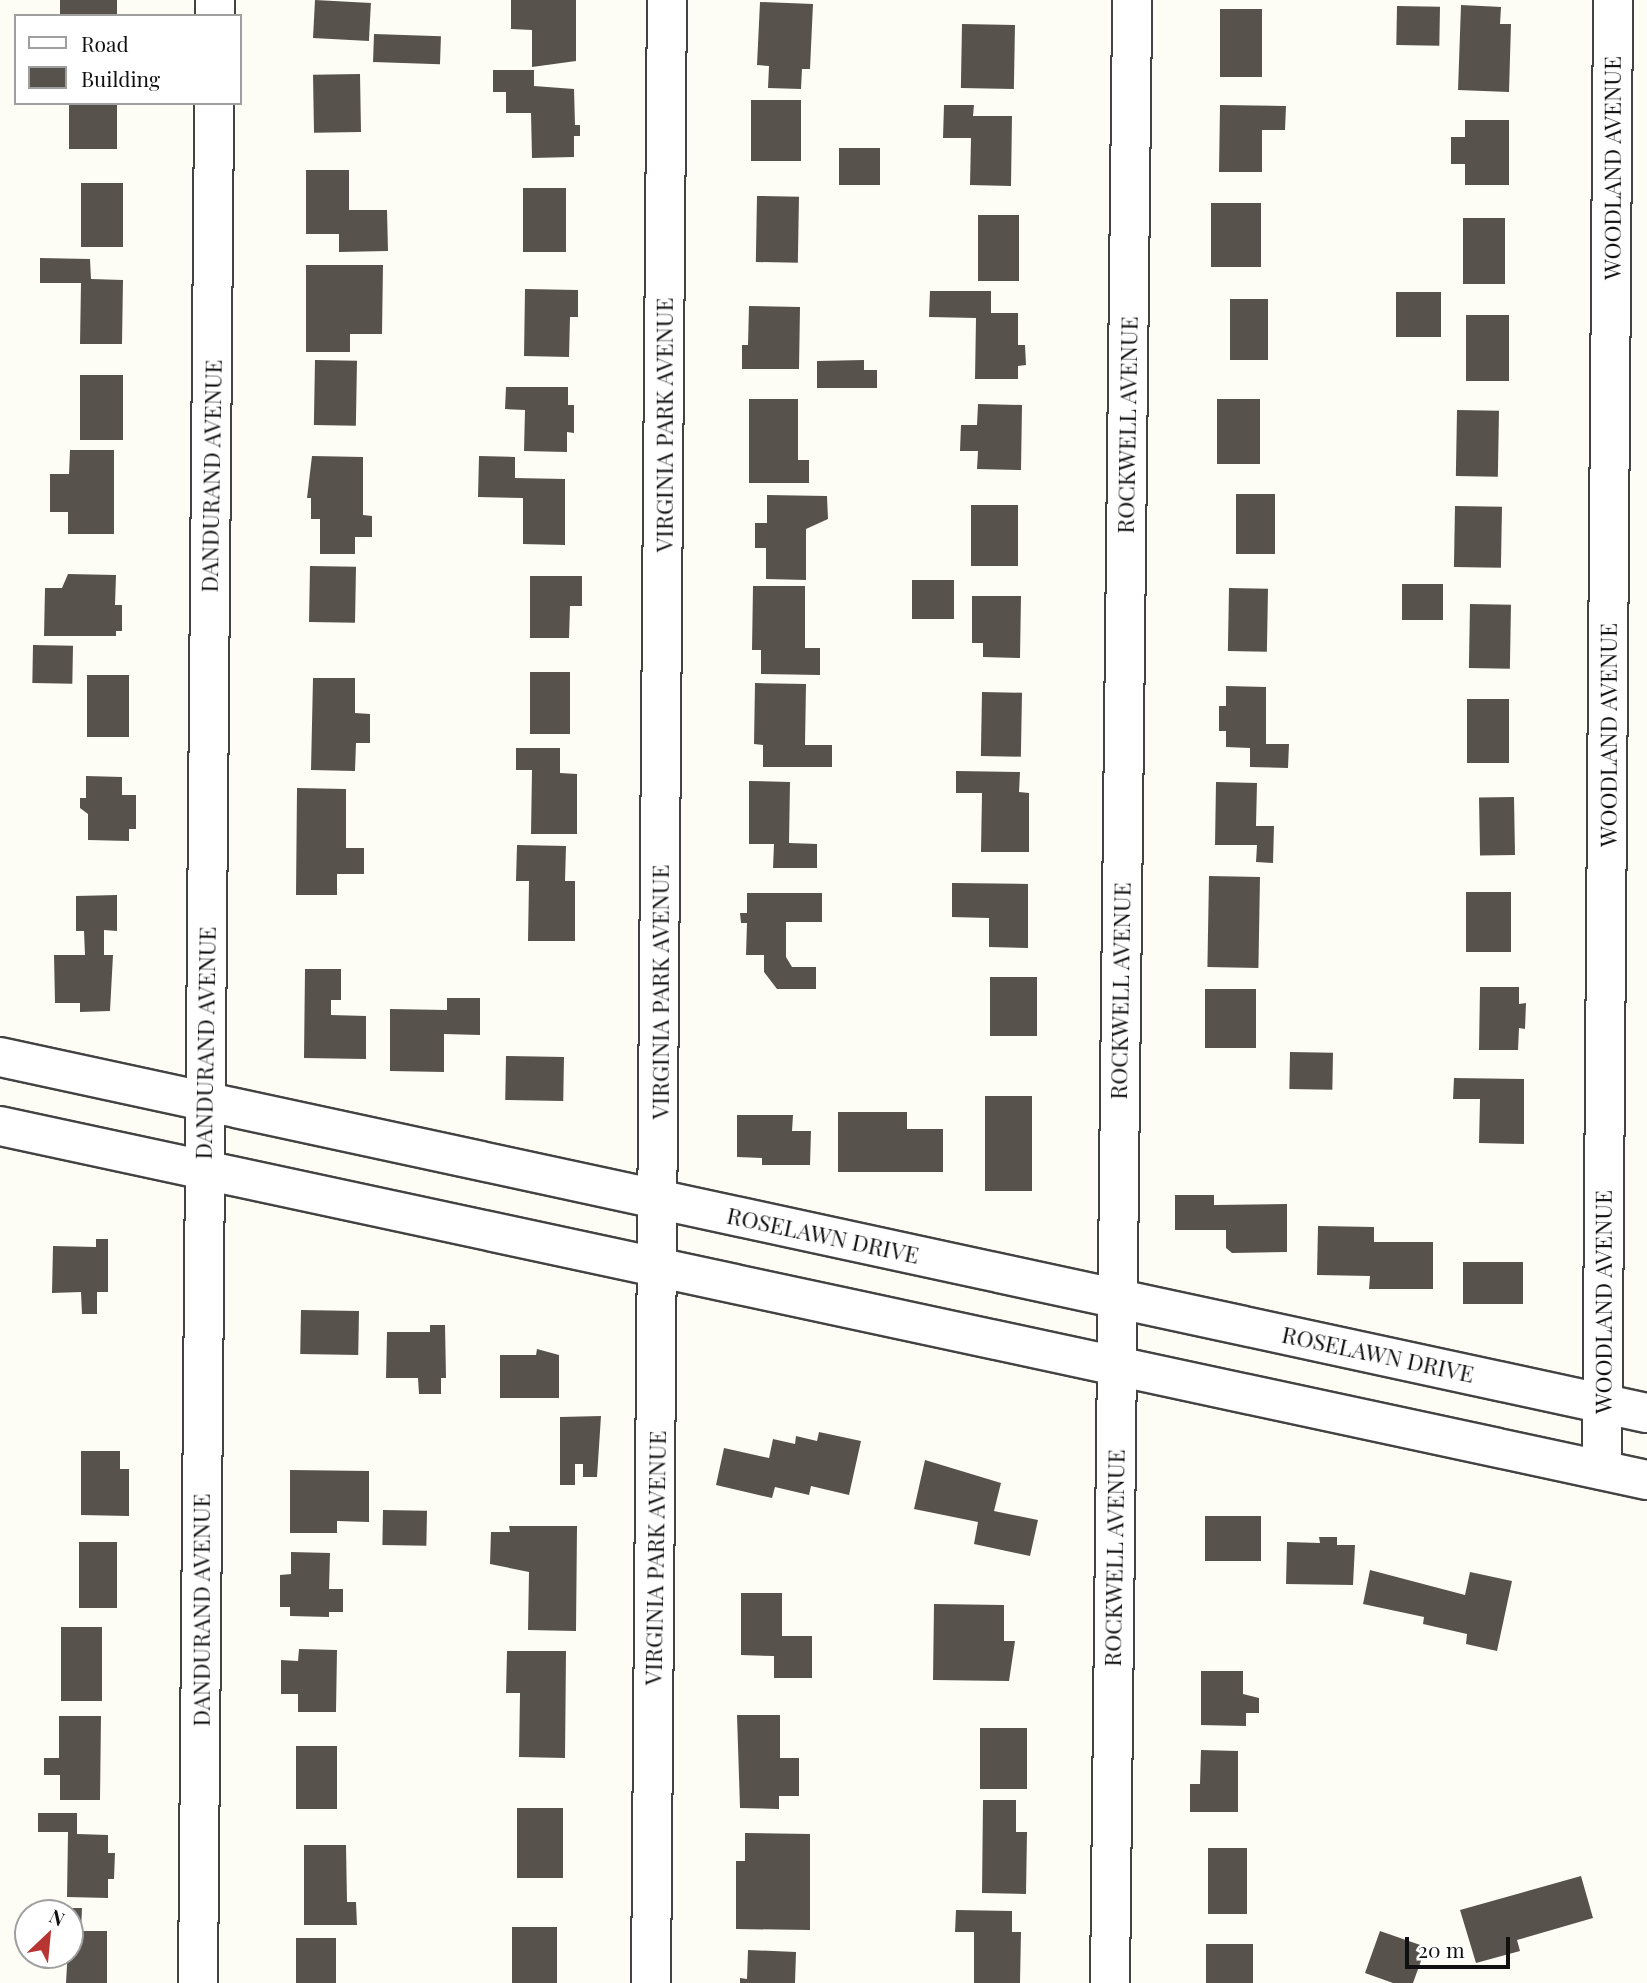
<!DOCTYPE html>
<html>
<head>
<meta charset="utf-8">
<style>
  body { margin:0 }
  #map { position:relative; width:1647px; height:1983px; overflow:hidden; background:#fefdf5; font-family:"Playfair Display",serif }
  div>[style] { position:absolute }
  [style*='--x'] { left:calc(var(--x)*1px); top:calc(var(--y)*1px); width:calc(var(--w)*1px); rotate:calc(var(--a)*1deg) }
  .building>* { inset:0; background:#58524d; transform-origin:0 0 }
  .roads { filter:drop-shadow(2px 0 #434343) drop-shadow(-2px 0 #434343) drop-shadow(0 2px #434343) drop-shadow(0 -2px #434343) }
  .street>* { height:38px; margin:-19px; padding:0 19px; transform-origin:19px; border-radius:19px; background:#fff }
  span { translate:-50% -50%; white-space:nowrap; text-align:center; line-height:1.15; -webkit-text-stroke:7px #fff; paint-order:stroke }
  .street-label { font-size:23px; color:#101010 }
  .legend { position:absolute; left:14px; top:14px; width:228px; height:91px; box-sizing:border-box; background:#fff; border:2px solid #9f9f9f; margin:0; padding:9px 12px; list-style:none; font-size:21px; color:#101010 }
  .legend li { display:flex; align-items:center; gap:14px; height:35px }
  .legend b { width:35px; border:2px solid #9f9f9f }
  .north { position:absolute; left:14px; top:1899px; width:70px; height:70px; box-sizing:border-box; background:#fff; border:2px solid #9f9f9f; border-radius:50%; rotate:26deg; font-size:19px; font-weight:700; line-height:28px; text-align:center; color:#101010 }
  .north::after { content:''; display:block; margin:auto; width:24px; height:32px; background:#b73532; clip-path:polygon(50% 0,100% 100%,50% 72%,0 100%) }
  .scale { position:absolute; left:1405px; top:1937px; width:105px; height:32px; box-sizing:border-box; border:4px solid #101010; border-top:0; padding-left:9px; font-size:21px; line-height:24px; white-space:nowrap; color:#101010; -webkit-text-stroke:5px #fff; paint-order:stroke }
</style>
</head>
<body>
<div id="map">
  <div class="building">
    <div style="left:60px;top:0;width:57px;height:16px"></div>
    <div style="left:315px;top:0;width:56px;height:38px;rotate:3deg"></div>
    <div style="clip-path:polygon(511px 0,576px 0,576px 61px,532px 67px,532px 30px,511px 29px)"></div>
    <div style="clip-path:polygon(760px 2px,813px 4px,810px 69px,802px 69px,801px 89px,768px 88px,769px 66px,757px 65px)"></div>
    <div style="clip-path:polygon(1461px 5px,1501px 7px,1500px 24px,1511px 24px,1509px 92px,1458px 90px)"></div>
    <div style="left:1397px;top:6px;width:43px;height:39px;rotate:1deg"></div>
    <div style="left:1220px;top:9px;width:42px;height:68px"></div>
    <div style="left:962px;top:24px;width:53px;height:64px;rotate:1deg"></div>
    <div style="left:374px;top:34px;width:67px;height:28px;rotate:2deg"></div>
    <div style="clip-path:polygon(493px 70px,534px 70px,534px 86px,574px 89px,575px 125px,580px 125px,580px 136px,574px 136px,574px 157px,532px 158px,531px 113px,506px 113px,506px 92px,493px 92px)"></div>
    <div style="left:360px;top:74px;width:58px;height:47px;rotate:89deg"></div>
    <div style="left:751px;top:100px;width:50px;height:61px"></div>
    <div style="left:69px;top:103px;width:48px;height:46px"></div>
    <div style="clip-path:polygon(944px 105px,974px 105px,973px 116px,1012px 116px,1011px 186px,970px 185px,971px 138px,943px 138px)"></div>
    <div style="clip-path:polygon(1220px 105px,1286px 106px,1285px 130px,1262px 130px,1262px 172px,1219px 172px)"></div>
    <div style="clip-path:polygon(1465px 120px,1509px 120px,1509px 185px,1465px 185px,1465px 164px,1451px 164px,1451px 137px,1465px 137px)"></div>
    <div style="left:839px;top:148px;width:41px;height:37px"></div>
    <div style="clip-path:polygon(306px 170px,349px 170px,349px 210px,387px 210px,388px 251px,339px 252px,339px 234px,306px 234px)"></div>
    <div style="left:81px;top:183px;width:42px;height:64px"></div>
    <div style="left:523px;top:188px;width:43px;height:64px"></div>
    <div style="left:757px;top:196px;width:42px;height:66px;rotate:1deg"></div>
    <div style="left:1211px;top:203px;width:50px;height:64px"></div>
    <div style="left:978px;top:215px;width:41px;height:66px"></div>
    <div style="left:1463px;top:218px;width:42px;height:66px"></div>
    <div style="clip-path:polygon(40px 258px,90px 259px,91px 279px,123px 280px,122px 344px,80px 344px,81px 283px,40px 283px)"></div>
    <div style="clip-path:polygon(306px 265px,383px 265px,382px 334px,350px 334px,350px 352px,306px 352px)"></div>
    <div style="clip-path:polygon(525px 289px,578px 290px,578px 317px,570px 317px,569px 357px,524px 356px)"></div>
    <div style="clip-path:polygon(930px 291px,991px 291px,991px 313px,1018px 313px,1018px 345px,1025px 345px,1026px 365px,1018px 366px,1018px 379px,975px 379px,976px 318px,929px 317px)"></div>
    <div style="left:1396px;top:292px;width:45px;height:45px"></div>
    <div style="left:1230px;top:299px;width:38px;height:61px"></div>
    <div style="clip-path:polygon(749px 306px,800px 307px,799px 369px,742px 369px,742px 345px,748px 345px)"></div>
    <div style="left:1466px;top:315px;width:43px;height:66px"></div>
    <div style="left:315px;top:360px;width:42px;height:65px;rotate:1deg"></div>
    <div style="clip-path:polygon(864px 360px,864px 370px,877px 370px,877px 388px,817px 388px,817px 361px)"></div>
    <div style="left:80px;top:375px;width:43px;height:65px"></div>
    <div style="clip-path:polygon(506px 387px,568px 387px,568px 405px,574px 405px,574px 433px,567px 432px,567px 452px,524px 451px,525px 410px,505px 409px)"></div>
    <div style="clip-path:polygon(749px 399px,798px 399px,798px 460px,809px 460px,809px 483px,749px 483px)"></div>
    <div style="left:1217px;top:399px;width:43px;height:65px"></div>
    <div style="clip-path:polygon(978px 404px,1022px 405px,1021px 470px,977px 469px,978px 451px,960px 451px,961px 425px,977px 425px)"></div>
    <div style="left:1457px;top:410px;width:42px;height:66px;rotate:1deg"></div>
    <div style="clip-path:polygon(70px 450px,114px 450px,114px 534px,68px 534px,68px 512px,50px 512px,50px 474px,69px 474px)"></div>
    <div style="clip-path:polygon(312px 456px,363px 457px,363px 515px,372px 516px,372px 537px,355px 537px,355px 554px,320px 554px,320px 519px,311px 519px,311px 498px,307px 498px)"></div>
    <div style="clip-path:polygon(479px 456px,515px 457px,515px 478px,565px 479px,565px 545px,523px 544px,523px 498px,478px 497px)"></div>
    <div style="left:1236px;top:494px;width:39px;height:60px"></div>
    <div style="clip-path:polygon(767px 495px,827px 496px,828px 519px,806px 529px,806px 580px,766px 579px,766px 548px,755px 548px,755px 523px,767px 523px)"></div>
    <div style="left:971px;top:505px;width:47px;height:61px"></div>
    <div style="left:1455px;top:506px;width:47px;height:61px;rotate:1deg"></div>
    <div style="left:310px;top:566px;width:46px;height:56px;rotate:1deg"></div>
    <div style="clip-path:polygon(68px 574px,116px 575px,115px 605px,122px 605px,122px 631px,116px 631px,116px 636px,44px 636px,45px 588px,62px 588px)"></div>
    <div style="clip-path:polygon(530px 576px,582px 576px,582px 606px,570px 606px,569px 638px,530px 638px)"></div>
    <div style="left:912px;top:580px;width:42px;height:39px"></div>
    <div style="left:1402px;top:584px;width:41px;height:36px"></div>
    <div style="clip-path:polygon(753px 586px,805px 586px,805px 648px,820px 648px,820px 675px,761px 674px,761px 650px,752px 650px)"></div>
    <div style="left:1229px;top:588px;width:39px;height:63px;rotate:1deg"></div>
    <div style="clip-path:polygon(972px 596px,1021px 596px,1020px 658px,983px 657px,983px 643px,972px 643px)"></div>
    <div style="left:1470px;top:604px;width:41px;height:64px;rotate:1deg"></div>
    <div style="left:33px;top:645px;width:40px;height:38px;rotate:1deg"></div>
    <div style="left:530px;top:672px;width:40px;height:62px"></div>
    <div style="left:87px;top:675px;width:42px;height:62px"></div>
    <div style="clip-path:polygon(313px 678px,355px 678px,355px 713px,370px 714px,370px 743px,356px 743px,355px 771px,311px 770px)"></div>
    <div style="clip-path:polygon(755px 683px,806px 684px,805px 745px,832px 745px,832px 767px,763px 767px,763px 745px,754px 744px)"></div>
    <div style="clip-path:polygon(1226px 686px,1266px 687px,1266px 744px,1289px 744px,1288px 768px,1250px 767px,1250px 748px,1226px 747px,1226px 731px,1219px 731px,1219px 706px,1226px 706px)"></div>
    <div style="left:982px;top:692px;width:40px;height:64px;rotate:1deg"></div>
    <div style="left:1467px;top:699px;width:42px;height:64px"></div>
    <div style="clip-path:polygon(516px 748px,560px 748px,560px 773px,577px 774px,577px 834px,531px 834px,532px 770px,516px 770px)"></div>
    <div style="clip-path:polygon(956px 771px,1020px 772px,1019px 792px,1029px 793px,1029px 852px,981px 852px,982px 793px,956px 793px)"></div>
    <div style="clip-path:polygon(86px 776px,122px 777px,122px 795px,136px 795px,136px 829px,129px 829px,129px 841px,88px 840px,88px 814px,80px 808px,80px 798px,86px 798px)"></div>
    <div style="clip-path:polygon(749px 781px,790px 782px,789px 843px,817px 844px,817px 868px,773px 868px,774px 844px,749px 844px)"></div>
    <div style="clip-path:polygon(1216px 782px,1257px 783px,1256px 826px,1274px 826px,1273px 863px,1256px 862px,1257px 845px,1215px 845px)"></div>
    <div style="clip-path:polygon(297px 788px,346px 789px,346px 848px,364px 848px,364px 874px,337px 874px,337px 895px,296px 895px)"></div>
    <div style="left:1514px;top:797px;width:58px;height:35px;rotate:89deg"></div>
    <div style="clip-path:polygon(517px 845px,566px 846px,565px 881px,575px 881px,575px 941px,528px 941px,529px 881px,516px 881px)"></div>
    <div style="left:1209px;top:876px;width:51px;height:91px;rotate:1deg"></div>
    <div style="clip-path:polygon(952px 883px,1028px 884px,1028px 948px,989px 947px,989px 918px,952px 917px)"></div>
    <div style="left:1466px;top:892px;width:45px;height:60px"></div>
    <div style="clip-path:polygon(747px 893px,822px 893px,822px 922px,786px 922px,786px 957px,792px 967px,816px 967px,816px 989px,777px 989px,764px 972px,764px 955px,746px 955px,747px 923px,741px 923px,740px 913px,747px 913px)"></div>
    <div style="clip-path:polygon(117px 895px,117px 931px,104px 930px,104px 955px,113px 955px,110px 1011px,80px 1012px,80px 1003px,55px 1003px,54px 955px,85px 955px,84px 931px,76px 931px,76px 896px)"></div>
    <div style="clip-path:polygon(305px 969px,341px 969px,341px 1000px,331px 1000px,331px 1015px,366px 1016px,366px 1059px,304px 1058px)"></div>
    <div style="left:990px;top:977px;width:47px;height:59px"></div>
    <div style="clip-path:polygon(1480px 987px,1519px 987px,1519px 1004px,1526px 1003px,1525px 1029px,1519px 1028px,1518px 1050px,1479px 1050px)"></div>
    <div style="left:1205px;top:989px;width:51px;height:59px"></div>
    <div style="clip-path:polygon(447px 998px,480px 998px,480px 1035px,444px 1034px,444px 1072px,390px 1071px,390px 1009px,447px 1010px)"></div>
    <div style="left:1290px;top:1052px;width:43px;height:37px;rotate:1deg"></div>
    <div style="left:506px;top:1056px;width:58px;height:44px;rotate:1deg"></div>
    <div style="clip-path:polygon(1454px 1078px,1524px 1079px,1524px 1144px,1479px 1143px,1480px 1099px,1453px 1099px)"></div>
    <div style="left:985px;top:1096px;width:47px;height:95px"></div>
    <div style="clip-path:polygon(838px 1112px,907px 1112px,907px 1129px,943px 1129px,943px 1172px,838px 1172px)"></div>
    <div style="clip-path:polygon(737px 1115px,793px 1115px,792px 1131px,811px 1131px,810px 1165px,762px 1165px,762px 1158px,737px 1157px)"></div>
    <div style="clip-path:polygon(1175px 1195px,1214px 1195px,1214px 1205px,1287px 1204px,1287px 1252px,1232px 1253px,1226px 1248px,1226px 1230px,1175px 1230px)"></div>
    <div style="clip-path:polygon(1318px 1226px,1374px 1227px,1374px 1242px,1433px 1242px,1433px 1289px,1369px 1289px,1370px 1276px,1317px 1275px)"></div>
    <div style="clip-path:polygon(96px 1239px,108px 1239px,108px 1292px,97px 1292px,97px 1314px,82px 1314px,81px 1292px,52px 1293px,53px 1246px,96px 1247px)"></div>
    <div style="left:1463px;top:1262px;width:60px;height:42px"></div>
    <div style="left:301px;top:1310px;width:58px;height:44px;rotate:1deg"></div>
    <div style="clip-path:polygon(430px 1325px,445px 1325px,446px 1378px,441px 1378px,441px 1394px,419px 1394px,418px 1378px,386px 1378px,387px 1332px,430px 1332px)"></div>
    <div style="clip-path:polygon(537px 1349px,559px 1355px,559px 1398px,500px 1398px,500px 1355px,536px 1355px)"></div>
    <div style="clip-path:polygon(601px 1416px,597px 1477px,583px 1477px,583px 1464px,575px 1464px,575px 1485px,560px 1485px,560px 1417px)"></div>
    <div style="clip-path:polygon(819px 1432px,861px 1441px,849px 1495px,811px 1486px,809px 1495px,775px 1487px,772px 1498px,716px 1485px,724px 1448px,769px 1458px,773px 1439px,795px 1444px,796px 1436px,817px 1441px)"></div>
    <div style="clip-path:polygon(81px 1451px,120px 1451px,120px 1469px,129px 1469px,129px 1516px,81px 1515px)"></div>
    <div style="clip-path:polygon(925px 1460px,1001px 1483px,994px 1511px,1038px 1520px,1030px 1556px,974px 1544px,978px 1522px,914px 1509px)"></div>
    <div style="clip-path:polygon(290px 1470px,369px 1471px,369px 1522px,337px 1521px,337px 1533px,290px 1533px)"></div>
    <div style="left:383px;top:1510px;width:44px;height:35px;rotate:1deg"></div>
    <div style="left:1261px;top:1516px;width:45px;height:56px;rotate:90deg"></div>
    <div style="clip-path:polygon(509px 1526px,577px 1526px,576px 1631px,528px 1630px,529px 1572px,490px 1564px,491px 1532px,510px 1532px)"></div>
    <div style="clip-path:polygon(1319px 1537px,1337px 1537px,1337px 1545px,1355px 1545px,1353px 1585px,1286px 1584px,1287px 1542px,1320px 1543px)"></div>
    <div style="left:79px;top:1542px;width:38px;height:66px"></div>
    <div style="clip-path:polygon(291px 1552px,330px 1553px,329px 1589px,343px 1589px,343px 1612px,329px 1612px,329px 1617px,290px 1616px,290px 1607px,280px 1607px,280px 1575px,291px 1574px)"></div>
    <div style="clip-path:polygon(1370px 1570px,1465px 1595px,1470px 1572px,1512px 1581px,1497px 1651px,1466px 1644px,1467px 1634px,1423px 1624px,1424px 1617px,1363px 1604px)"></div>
    <div style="clip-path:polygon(741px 1593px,782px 1593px,782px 1636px,812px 1636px,812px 1678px,774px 1678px,774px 1656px,741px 1655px)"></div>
    <div style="clip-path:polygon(934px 1604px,1004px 1605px,1004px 1641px,1015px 1641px,1009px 1681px,933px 1680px)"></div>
    <div style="left:61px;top:1627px;width:41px;height:74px"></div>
    <div style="clip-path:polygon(299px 1649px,337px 1650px,336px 1712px,298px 1712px,298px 1694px,281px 1694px,281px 1660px,298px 1661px)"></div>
    <div style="clip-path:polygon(507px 1651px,566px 1651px,565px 1758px,519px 1757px,520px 1693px,506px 1693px)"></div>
    <div style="clip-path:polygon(1201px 1671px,1243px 1671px,1243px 1694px,1259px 1698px,1259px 1713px,1246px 1713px,1246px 1726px,1201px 1725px)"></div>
    <div style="clip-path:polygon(737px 1715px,780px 1715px,780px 1758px,799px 1758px,799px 1796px,779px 1796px,779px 1809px,740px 1808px)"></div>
    <div style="clip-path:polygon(59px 1716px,101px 1716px,100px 1800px,60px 1800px,60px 1775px,44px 1775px,44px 1758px,59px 1758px)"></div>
    <div style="left:980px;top:1728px;width:47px;height:61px"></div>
    <div style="left:296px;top:1746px;width:41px;height:63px"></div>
    <div style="clip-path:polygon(1201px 1750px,1238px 1751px,1238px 1812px,1190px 1812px,1190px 1784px,1200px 1784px)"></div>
    <div style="clip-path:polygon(983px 1800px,1016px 1800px,1016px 1832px,1027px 1832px,1026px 1894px,982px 1893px)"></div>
    <div style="left:517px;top:1808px;width:46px;height:70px"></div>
    <div style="clip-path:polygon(38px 1813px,77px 1813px,77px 1834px,108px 1835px,108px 1853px,115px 1853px,114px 1879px,108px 1879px,108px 1898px,67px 1897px,68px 1832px,38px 1832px)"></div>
    <div style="clip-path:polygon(745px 1833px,810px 1834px,810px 1930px,736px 1929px,736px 1861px,745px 1861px)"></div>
    <div style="clip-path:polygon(304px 1845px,346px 1845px,347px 1902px,356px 1902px,357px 1925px,304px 1925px)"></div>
    <div style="left:1208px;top:1848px;width:39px;height:66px"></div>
    <div style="clip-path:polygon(1581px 1876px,1593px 1918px,1517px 1940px,1520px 1951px,1476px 1963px,1460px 1910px)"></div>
    <div style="clip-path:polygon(44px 1908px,82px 1908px,81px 1931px,107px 1931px,107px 1983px,66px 1983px,70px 1913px,44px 1913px)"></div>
    <div style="clip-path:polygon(956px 1910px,1012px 1911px,1012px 1932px,1021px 1932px,1020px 1983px,974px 1983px,974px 1932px,955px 1932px)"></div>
    <div style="left:512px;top:1927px;width:45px;height:56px"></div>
    <div style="clip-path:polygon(1380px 1931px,1426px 1947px,1413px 1983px,1393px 1983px,1365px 1973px)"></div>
    <div style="left:296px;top:1938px;width:40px;height:45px"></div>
    <div style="left:1206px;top:1944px;width:47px;height:39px"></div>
    <div style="clip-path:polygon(748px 1950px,796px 1952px,795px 1983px,740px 1983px,740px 1978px,747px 1979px)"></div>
  </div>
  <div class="roads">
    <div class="street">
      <div style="--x:215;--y:16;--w:16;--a:-90"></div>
      <div style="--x:0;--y:1057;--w:1685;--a:12.2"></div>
      <div style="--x:0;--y:1126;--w:1685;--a:12.13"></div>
      <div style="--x:1602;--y:1470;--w:1470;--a:-89.57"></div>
      <div style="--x:198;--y:1983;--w:1880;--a:-89.51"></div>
      <div style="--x:651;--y:1983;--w:1983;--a:-89.54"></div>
      <div style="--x:1110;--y:1983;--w:1983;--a:-89.36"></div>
    </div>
  </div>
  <div class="street-label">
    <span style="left:1612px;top:168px;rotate:-90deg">WOODLAND AVENUE</span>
    <span style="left:664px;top:425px;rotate:-90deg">VIRGINIA PARK AVENUE</span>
    <span style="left:1127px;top:425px;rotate:-89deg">ROCKWELL AVENUE</span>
    <span style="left:211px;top:476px;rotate:-89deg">DANDURAND AVENUE</span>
    <span style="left:1608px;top:735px;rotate:-90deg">WOODLAND AVENUE</span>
    <span style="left:1120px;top:991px;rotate:-89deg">ROCKWELL AVENUE</span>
    <span style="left:660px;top:992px;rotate:-90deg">VIRGINIA PARK AVENUE</span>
    <span style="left:205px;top:1043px;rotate:-89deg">DANDURAND AVENUE</span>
    <span style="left:823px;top:1235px;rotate:12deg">ROSELAWN DRIVE</span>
    <span style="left:1603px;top:1302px;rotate:-90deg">WOODLAND AVENUE</span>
    <span style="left:1378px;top:1354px;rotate:12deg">ROSELAWN DRIVE</span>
    <span style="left:655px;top:1558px;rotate:-89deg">VIRGINIA PARK AVENUE</span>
    <span style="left:1114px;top:1558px;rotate:-89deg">ROCKWELL AVENUE</span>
    <span style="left:201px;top:1610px;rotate:-90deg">DANDURAND AVENUE</span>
  </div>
  <ul class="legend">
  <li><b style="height:9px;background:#fff"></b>Road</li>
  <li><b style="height:19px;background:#58524d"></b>Building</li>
  </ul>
  <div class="north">N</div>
  <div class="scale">20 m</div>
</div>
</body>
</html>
